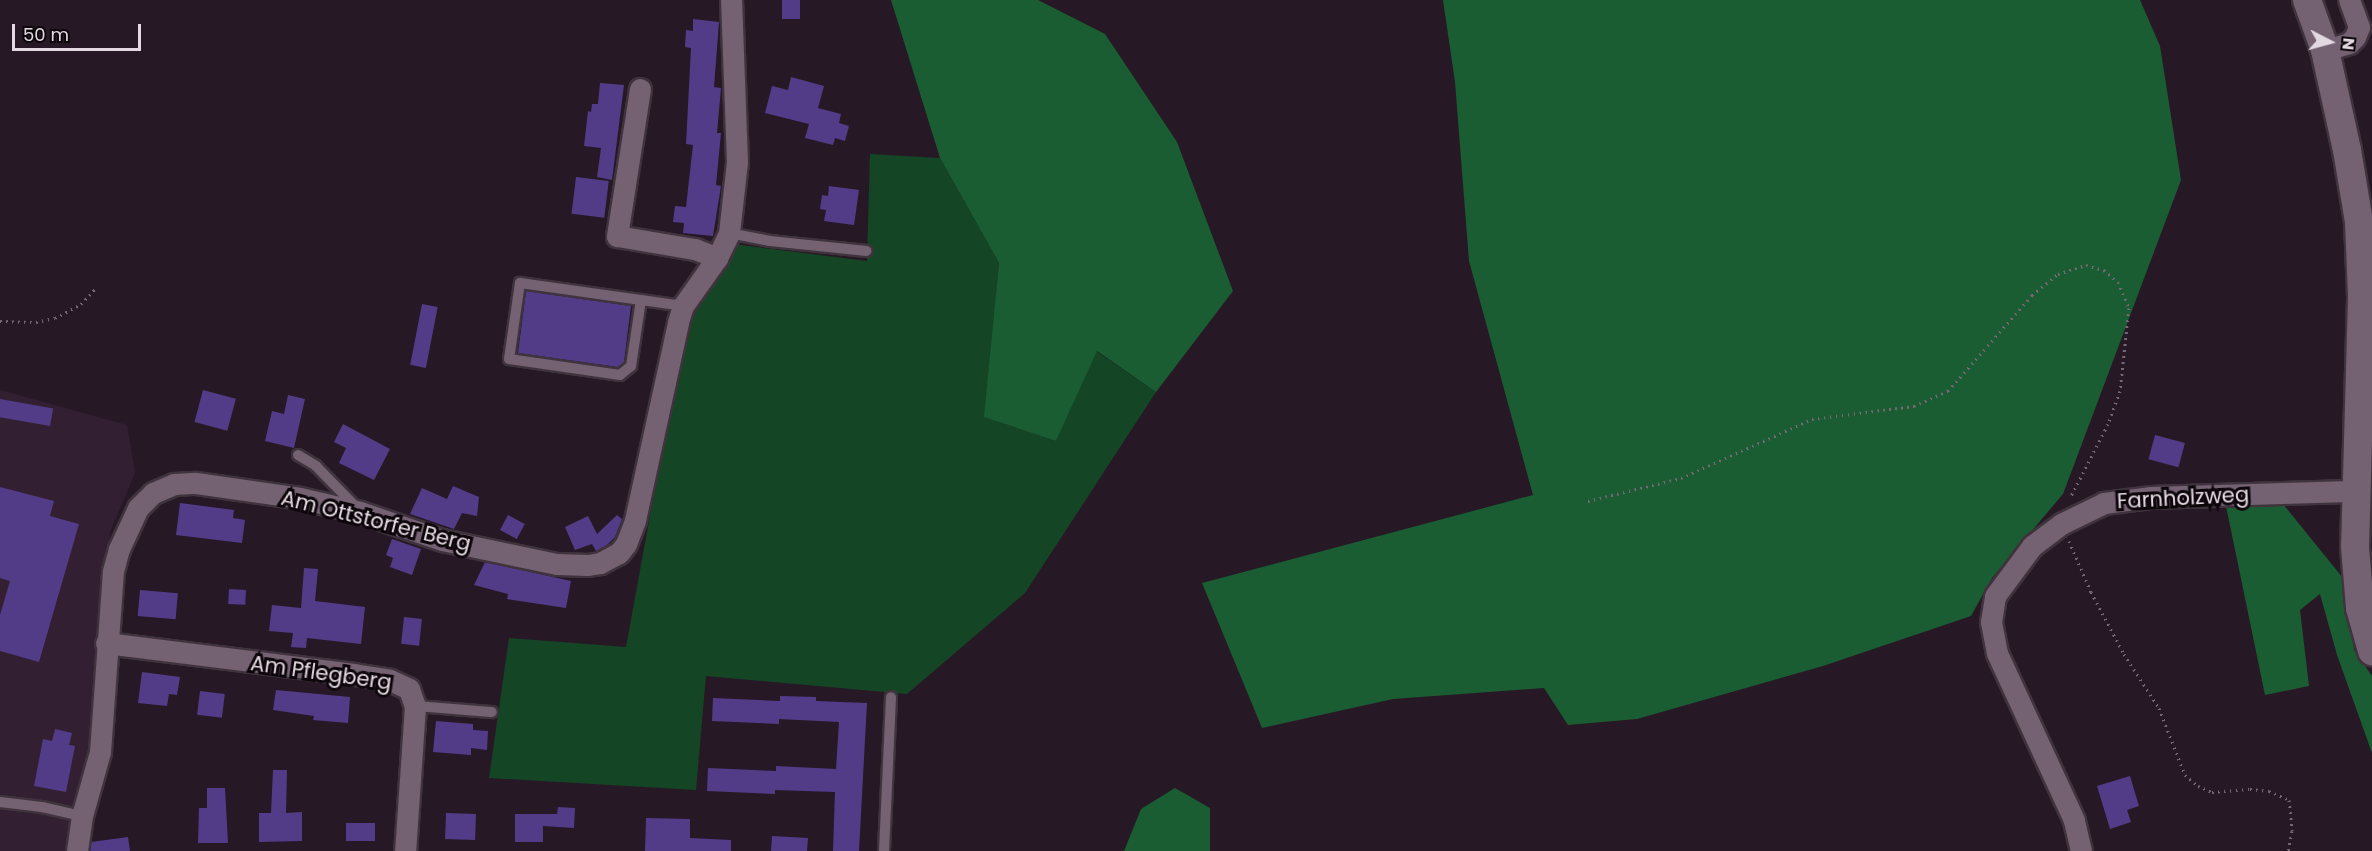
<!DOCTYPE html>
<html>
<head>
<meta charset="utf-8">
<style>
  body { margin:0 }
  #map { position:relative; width:2372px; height:851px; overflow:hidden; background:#271826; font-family:Poppins,sans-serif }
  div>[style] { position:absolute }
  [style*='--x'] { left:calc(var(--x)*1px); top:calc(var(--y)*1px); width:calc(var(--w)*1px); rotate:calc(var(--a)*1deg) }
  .built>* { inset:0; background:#331f32 }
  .green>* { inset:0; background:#144525 }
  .forest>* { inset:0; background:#1a5d32 }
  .building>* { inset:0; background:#523c88; transform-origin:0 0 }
  .path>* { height:3px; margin-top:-1.5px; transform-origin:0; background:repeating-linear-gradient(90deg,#766975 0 1.5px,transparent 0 6px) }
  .roads { filter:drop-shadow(2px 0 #3f333d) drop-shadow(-2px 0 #3f333d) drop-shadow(0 2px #3f333d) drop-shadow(0 -2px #3f333d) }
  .service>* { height:10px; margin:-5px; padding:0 5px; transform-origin:5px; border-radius:5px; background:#746172 }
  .minor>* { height:21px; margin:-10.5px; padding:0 10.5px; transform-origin:10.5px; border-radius:10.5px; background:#746172 }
  .secondary>* { height:28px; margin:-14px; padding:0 14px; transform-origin:14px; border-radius:14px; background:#746172 }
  span { translate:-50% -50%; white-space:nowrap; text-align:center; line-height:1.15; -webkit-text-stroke:6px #0c060b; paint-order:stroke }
  .street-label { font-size:21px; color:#e4d9e2 }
  .north { position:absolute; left:2300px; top:12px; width:60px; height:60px; -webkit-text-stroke:4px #0c060b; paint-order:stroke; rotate:96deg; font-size:16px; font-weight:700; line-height:24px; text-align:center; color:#e4d9e2 }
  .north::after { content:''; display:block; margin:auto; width:21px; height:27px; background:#e4d9e2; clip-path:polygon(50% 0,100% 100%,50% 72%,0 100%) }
  .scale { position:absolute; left:12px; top:24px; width:129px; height:27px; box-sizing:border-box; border:3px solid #e4d9e2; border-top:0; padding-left:8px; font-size:18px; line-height:21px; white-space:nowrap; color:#e4d9e2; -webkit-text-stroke:4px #0c060b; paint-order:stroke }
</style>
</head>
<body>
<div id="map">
  <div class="built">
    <div style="clip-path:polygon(0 390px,127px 425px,135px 473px,110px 532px,91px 851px,0 851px)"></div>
  </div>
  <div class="green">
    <div style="clip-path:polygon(870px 154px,940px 158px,999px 263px,985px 417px,1056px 441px,1096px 351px,1156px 392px,1025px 593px,907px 694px,706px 676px,696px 790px,489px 778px,509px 638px,626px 647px,683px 335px,733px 244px,867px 261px)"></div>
  </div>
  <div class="forest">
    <div style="clip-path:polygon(891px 0,1038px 0,1105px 34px,1177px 142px,1233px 291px,1156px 392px,1097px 351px,1056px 441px,984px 417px,999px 263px,940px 158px)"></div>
    <div style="clip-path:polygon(1443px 0,2140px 0,2160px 46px,2181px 180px,2063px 494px,1992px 578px,1971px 616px,1823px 666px,1637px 719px,1568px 725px,1544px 688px,1393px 699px,1262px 728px,1202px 583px,1533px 495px,1469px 261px,1455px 82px)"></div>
    <div style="clip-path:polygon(2279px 499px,2347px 583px,2354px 650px,2372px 676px,2372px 753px,2337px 655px,2320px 594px,2300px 610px,2309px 686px,2265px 695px,2226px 506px)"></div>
    <div style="clip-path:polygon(1175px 788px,1210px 808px,1210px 851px,1124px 851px,1141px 809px)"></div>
  </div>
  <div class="building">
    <div style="left:782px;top:0;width:18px;height:19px"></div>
    <div style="clip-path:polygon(693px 19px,719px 22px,714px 87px,721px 88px,717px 133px,721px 133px,716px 185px,721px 186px,713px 236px,683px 233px,684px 223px,673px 222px,675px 206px,686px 207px,693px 145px,686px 144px,691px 48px,685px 47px,686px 30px,693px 31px)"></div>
    <div style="clip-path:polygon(791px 77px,824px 86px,818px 108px,841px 114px,839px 123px,849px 126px,845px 141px,835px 138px,833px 145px,805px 138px,809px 124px,765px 113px,772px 86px,788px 90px)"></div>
    <div style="clip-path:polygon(600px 83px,624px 85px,612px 180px,597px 177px,601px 148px,584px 146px,588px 111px,591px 112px,592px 104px,598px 104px)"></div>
    <div style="left:576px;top:177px;width:33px;height:37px;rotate:7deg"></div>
    <div style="clip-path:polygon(829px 186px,859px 190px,854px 225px,824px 221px,826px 210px,820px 209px,822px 195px,828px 196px)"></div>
    <div style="clip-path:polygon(526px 291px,631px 306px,624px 362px,618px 367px,518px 353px)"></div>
    <div style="left:422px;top:304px;width:16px;height:62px;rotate:11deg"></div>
    <div style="left:203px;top:390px;width:34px;height:33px;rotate:15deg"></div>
    <div style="clip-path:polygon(288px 395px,305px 399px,294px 448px,265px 441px,272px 411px,284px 414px)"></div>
    <div style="left:0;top:399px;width:54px;height:18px;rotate:10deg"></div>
    <div style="clip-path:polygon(343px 424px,390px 449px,374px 480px,339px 463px,346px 448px,334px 442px)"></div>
    <div style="left:2155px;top:435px;width:31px;height:25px;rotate:15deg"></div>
    <div style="clip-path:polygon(453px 486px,479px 497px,477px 516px,462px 513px,454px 529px,410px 514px,422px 488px,447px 499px)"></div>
    <div style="clip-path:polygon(0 487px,54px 501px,50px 516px,79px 524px,39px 662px,0 651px,0 615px,10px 581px,0 578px)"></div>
    <div style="clip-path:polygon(180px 503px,234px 510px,233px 518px,245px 520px,242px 543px,176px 535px)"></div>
    <div style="left:508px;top:515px;width:19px;height:17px;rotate:28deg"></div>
    <div style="clip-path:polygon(617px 515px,622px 519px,615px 537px,607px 545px,596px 551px,592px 544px,575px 550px,565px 527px,588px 516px,597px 534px)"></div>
    <div style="clip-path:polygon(392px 539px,421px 549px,412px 575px,390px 567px,393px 558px,386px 555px)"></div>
    <div style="clip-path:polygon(485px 562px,571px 581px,566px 608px,507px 599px,508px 594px,474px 585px)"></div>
    <div style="clip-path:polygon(304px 568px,318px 569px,315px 601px,365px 607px,361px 644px,307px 638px,306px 648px,291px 647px,293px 633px,269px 631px,272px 605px,301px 608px)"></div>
    <div style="left:229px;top:589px;width:17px;height:15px;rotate:3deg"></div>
    <div style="left:140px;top:590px;width:38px;height:26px;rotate:5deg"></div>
    <div style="left:404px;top:617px;width:18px;height:27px;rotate:6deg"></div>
    <div style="clip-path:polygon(142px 672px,180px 677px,177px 695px,169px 694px,167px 706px,138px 703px)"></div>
    <div style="clip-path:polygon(276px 690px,350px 697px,348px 723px,313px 720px,314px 716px,273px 710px)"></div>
    <div style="left:200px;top:691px;width:25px;height:24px;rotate:7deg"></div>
    <div style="clip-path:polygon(780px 696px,816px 697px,816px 701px,867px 703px,859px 851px,833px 851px,835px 792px,775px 790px,775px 794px,707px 791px,708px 768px,776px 771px,776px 766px,836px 769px,839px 722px,779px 719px,779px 724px,712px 721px,713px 698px,780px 701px)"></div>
    <div style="clip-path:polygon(436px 721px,473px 724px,473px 730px,488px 731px,487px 750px,471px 748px,471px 755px,433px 752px)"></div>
    <div style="clip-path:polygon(55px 729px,72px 733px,69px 745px,75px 746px,66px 792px,34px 786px,43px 739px,52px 741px)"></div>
    <div style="clip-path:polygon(273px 770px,287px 770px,286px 813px,302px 812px,302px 841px,259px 842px,259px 813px,271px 813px)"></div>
    <div style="clip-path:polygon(2130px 776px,2139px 806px,2127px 810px,2131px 822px,2110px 829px,2097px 786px)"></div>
    <div style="clip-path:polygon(207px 788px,225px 788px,228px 843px,198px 843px,199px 808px,207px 808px)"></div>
    <div style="clip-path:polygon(558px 807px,575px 808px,574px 828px,543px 826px,543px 842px,515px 842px,515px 814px,557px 814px)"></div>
    <div style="left:446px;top:813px;width:30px;height:26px;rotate:2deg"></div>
    <div style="clip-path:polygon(646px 818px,690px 819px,690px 838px,731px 840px,731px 851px,645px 851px)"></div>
    <div style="left:375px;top:823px;width:18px;height:29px;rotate:90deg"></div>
    <div style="clip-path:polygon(772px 836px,808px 838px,807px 851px,771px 851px)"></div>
    <div style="clip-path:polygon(128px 837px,130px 851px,90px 851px,91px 842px)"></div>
  </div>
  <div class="path">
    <div style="--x:0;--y:321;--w:36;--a:2"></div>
    <div style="--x:36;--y:322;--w:19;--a:-12"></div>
    <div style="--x:55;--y:318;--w:30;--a:-28"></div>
    <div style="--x:81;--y:304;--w:22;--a:-47"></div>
    <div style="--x:1588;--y:501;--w:96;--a:-13.9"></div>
    <div style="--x:1681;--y:478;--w:144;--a:-24.2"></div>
    <div style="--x:1812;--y:419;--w:103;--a:-7.3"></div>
    <div style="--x:1914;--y:406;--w:37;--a:-24"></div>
    <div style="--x:1948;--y:391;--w:128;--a:-48.8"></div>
    <div style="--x:2032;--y:295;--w:33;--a:-39"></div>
    <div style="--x:2058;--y:274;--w:29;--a:-18"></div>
    <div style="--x:2086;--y:265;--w:19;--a:16"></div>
    <div style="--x:2104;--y:270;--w:18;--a:41"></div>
    <div style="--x:2118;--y:282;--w:28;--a:67"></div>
    <div style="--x:2129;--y:308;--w:83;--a:96.2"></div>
    <div style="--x:2120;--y:391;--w:35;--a:110"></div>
    <div style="--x:2108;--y:424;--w:83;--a:117.2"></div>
    <div style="--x:2069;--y:541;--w:56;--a:66.7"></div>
    <div style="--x:2091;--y:592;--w:70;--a:62"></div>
    <div style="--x:2124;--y:654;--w:64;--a:57.1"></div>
    <div style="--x:2159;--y:708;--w:72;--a:68.8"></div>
    <div style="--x:2185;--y:775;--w:17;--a:40"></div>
    <div style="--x:2198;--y:786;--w:15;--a:23"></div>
    <div style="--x:2212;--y:792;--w:38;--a:-5"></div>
    <div style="--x:2250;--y:789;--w:19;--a:6"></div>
    <div style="--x:2269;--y:791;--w:22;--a:24"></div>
    <div style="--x:2289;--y:800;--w:31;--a:84"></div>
    <div style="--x:2292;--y:831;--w:20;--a:101"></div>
  </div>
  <div class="roads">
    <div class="service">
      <div style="--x:729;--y:233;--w:42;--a:11"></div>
      <div style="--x:770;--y:241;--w:97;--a:5.9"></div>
      <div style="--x:641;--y:300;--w:67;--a:98.6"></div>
      <div style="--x:631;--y:366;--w:14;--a:141"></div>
      <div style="--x:620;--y:375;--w:112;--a:-171.8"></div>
      <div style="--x:509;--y:359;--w:77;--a:-81.8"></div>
      <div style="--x:520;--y:283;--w:122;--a:8"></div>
      <div style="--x:641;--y:300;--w:42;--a:8.1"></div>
      <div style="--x:298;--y:455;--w:21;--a:31"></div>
      <div style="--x:316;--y:466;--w:60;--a:45.7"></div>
      <div style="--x:415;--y:706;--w:77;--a:4.5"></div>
      <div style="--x:0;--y:802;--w:42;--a:6.8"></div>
      <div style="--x:42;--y:807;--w:41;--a:12.7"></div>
      <div style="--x:884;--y:851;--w:154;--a:-87.4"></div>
    </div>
    <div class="minor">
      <div style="--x:2325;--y:50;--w:25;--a:-16"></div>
      <div style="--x:2349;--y:43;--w:8;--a:-45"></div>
      <div style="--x:2355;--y:37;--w:11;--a:-68"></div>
      <div style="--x:2359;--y:27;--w:29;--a:-110"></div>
      <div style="--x:640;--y:89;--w:149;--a:98.9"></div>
      <div style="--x:617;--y:236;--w:79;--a:9.5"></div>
      <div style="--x:695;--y:249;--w:24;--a:22"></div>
      <div style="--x:106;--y:643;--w:250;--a:7.1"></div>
      <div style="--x:354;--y:674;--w:36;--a:9"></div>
      <div style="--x:390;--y:680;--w:21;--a:25"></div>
      <div style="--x:409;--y:689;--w:18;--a:71"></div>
      <div style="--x:415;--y:706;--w:145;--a:93.9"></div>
      <div style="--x:77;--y:851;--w:35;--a:-82"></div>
      <div style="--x:82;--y:816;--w:66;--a:-74.3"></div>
      <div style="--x:100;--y:752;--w:181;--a:-85.9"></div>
      <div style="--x:113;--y:571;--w:23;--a:-75"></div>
      <div style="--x:119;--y:549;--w:45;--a:-65.1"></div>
      <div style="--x:138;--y:508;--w:21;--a:-45"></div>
      <div style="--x:153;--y:493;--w:23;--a:-23"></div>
      <div style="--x:174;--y:484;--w:22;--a:-3"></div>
      <div style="--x:196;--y:483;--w:105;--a:8.2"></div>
      <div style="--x:300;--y:498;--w:62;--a:13.1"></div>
      <div style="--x:360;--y:512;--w:87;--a:18.9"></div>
      <div style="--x:442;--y:540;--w:117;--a:11.8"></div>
      <div style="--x:557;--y:564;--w:31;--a:2"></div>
      <div style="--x:588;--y:565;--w:12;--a:-9"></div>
      <div style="--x:600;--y:563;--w:21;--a:-28"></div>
      <div style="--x:619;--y:553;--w:11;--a:-52"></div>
      <div style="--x:626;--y:544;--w:26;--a:-69"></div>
      <div style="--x:635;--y:520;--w:203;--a:-77.7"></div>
      <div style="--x:678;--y:322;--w:17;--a:-73"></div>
      <div style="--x:683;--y:306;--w:59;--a:-54.7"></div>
      <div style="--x:717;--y:258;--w:28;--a:-64"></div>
      <div style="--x:729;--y:233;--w:71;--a:-83.6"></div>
      <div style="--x:737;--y:162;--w:162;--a:-92.1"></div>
      <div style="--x:2081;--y:851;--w:32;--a:-103"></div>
      <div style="--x:2074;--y:820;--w:184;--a:-114.8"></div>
      <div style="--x:1997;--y:653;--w:32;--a:-101"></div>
      <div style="--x:1991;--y:622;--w:26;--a:-81"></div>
      <div style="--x:1995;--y:596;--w:62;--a:-53.5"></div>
      <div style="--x:2032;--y:546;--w:36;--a:-37"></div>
      <div style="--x:2061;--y:524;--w:48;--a:-26"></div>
      <div style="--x:2104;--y:503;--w:46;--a:-7.4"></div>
      <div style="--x:2150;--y:497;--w:207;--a:-1.7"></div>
    </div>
    <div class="secondary">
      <div style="--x:2307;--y:0;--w:53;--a:70.2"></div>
      <div style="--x:2325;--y:50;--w:102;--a:77.6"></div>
      <div style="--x:2347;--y:150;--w:73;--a:80.5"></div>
      <div style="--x:2359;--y:222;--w:76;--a:87.7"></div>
      <div style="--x:2362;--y:298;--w:249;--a:91.6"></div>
      <div style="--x:2355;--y:547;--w:61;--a:85.3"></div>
      <div style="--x:2360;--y:608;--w:45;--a:74.4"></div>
    </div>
  </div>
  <div class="street-label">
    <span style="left:2183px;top:498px;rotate:-3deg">Farnholzweg</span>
    <span style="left:376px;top:521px;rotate:14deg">Am Ottstorfer Berg</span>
    <span style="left:321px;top:673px;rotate:8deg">Am Pflegberg</span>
  </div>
  <div class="north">N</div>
  <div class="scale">50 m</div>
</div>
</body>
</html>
